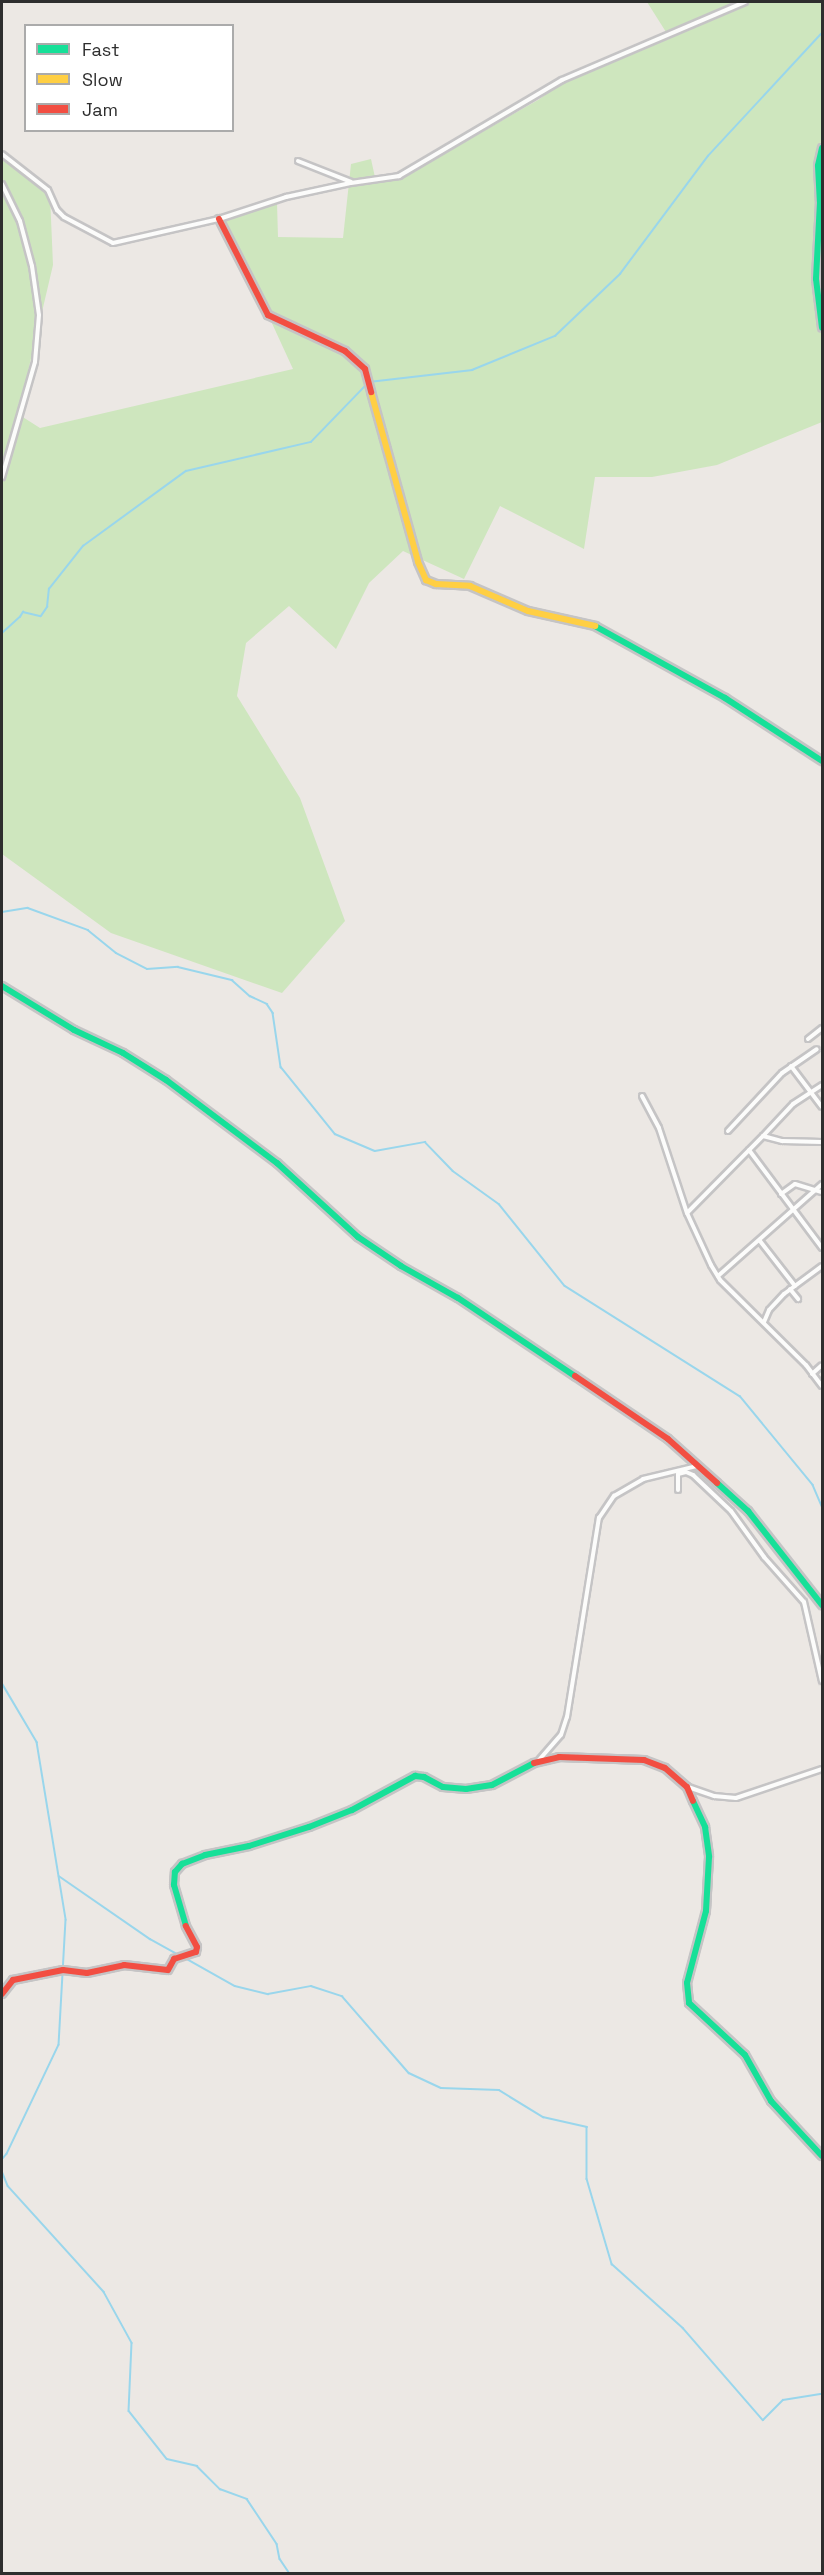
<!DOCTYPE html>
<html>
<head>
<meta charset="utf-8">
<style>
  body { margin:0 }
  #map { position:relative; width:824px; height:2575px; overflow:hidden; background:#ece8e4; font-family:"Space Grotesk",sans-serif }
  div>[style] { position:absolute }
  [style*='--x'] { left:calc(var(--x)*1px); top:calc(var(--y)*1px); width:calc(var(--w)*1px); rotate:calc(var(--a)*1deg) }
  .green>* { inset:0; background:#cee6be }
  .stream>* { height:1.5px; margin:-0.75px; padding:0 0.75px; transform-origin:0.75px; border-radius:0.75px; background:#99d6ec }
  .roads { filter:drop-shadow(2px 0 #c5c4c5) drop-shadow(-2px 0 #c5c4c5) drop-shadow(0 2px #c5c4c5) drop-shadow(0 -2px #c5c4c5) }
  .street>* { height:4px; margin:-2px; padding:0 2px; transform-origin:2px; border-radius:2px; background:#fcfcfb }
  .fast>* { height:6px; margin:-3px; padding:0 3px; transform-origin:3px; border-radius:3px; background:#16e098 }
  .slow>* { height:6px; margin:-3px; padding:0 3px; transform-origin:3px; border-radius:3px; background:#ffcf43 }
  .jam>* { height:6px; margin:-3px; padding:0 3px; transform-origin:3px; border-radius:3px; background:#f24e42 }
  span { translate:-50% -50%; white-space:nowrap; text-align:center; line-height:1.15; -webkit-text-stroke:4.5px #fff; paint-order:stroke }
  .frame { position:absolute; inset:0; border:3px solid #2e2e2e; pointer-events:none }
  .legend { position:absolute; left:24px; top:24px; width:210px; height:108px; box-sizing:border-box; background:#fff; border:2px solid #ababab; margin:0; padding:8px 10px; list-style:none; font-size:18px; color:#2e2e2e }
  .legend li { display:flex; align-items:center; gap:12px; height:30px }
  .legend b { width:30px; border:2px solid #ababab }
</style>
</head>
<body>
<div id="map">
  <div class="green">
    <div style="clip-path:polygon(647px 2px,822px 2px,822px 422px,717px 465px,652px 477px,595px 477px,584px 549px,500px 506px,464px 579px,403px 551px,369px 583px,336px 649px,289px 606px,246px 643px,237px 696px,300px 798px,345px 921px,282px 993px,111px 933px,2px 854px,2px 157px,50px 195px,53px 265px,18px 414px,40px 428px,293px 369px,224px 219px,277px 203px,278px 237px,343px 238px,351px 164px,371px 159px,376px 182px,406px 175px,538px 100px,565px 81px,646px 46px,642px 43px,666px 32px)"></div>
  </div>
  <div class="stream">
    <div style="--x:2;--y:633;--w:24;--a:-42"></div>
    <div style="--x:20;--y:617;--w:6;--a:-59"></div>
    <div style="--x:23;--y:612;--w:18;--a:13"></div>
    <div style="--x:41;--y:616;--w:11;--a:-56"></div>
    <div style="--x:47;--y:607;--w:18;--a:-84"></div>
    <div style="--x:49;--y:589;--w:55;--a:-51.7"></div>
    <div style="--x:83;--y:546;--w:127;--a:-36.1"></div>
    <div style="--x:186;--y:471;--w:128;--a:-13.1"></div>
    <div style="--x:311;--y:442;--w:83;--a:-46"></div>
    <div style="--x:369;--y:382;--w:104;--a:-6.6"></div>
    <div style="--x:472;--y:370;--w:90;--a:-22.3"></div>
    <div style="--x:555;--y:336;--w:90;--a:-43.6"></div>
    <div style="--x:620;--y:274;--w:147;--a:-53.3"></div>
    <div style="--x:708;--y:156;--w:166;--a:-47.2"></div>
    <div style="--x:2;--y:912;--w:26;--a:-9"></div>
    <div style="--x:28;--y:908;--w:64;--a:20.1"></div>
    <div style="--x:88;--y:930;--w:36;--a:39"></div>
    <div style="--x:116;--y:953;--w:35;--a:27"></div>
    <div style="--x:147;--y:969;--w:31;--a:-4"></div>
    <div style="--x:178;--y:967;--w:56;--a:13.5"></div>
    <div style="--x:232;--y:980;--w:24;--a:42"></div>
    <div style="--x:250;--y:996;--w:19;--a:25"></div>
    <div style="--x:267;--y:1004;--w:11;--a:56"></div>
    <div style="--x:273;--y:1013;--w:55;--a:81.6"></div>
    <div style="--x:281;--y:1067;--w:86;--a:51.1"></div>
    <div style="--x:335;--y:1134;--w:43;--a:23"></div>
    <div style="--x:375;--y:1151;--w:51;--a:-10.2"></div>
    <div style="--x:425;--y:1142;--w:40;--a:46"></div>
    <div style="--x:453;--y:1171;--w:57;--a:35.7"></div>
    <div style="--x:499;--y:1204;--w:105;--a:51.2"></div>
    <div style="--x:565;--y:1286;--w:207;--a:32.2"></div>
    <div style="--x:740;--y:1396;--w:115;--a:50.6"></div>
    <div style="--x:813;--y:1485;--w:23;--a:67"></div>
    <div style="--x:2;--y:1683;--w:69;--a:59.3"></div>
    <div style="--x:37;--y:1742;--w:180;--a:80.7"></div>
    <div style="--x:66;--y:1920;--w:125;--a:93.2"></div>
    <div style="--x:59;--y:2045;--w:121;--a:115.5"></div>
    <div style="--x:7;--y:2154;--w:8;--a:130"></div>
    <div style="--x:59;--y:1876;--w:111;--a:34.7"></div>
    <div style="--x:150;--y:1939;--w:35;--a:29"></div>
    <div style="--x:185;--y:1958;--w:57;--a:29.2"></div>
    <div style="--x:235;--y:1986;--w:34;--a:14"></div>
    <div style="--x:268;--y:1994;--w:44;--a:-10.5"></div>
    <div style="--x:311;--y:1986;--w:33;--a:18"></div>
    <div style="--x:342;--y:1996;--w:102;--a:49"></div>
    <div style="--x:409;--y:2073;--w:35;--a:25"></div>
    <div style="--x:441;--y:2088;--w:58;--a:2"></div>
    <div style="--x:499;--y:2090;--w:52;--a:31.5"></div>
    <div style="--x:543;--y:2117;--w:45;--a:12.8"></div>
    <div style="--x:587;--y:2127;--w:52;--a:90"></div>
    <div style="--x:587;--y:2179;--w:89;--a:73.6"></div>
    <div style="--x:612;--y:2264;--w:96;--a:42"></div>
    <div style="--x:683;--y:2328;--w:122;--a:49"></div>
    <div style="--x:763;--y:2420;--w:28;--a:-45"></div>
    <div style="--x:783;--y:2400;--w:39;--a:-9"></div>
    <div style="--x:2;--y:2171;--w:16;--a:68"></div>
    <div style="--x:8;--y:2186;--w:143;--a:47.8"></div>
    <div style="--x:104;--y:2292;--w:58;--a:61.2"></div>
    <div style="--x:132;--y:2343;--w:68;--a:92.5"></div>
    <div style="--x:129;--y:2411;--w:61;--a:51.6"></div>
    <div style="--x:167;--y:2459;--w:31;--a:13"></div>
    <div style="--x:197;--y:2466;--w:33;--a:45"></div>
    <div style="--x:220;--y:2489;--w:29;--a:20"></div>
    <div style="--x:247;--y:2499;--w:54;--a:56.3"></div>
    <div style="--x:277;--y:2544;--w:15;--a:79"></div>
    <div style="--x:280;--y:2559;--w:18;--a:56"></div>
  </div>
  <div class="roads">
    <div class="street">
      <div style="--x:2;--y:154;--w:58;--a:38"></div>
      <div style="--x:48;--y:190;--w:22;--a:66"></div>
      <div style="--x:57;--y:210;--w:10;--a:45"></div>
      <div style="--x:64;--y:217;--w:55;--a:28"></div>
      <div style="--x:113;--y:243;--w:109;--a:-12.8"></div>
      <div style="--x:219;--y:219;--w:71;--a:-18.2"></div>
      <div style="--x:286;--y:197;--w:66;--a:-12.2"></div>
      <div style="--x:351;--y:183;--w:49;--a:-8.3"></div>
      <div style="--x:399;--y:176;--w:189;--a:-30.5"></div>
      <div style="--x:562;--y:80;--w:199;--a:-23.1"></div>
      <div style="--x:298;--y:161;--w:57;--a:21.6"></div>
      <div style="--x:2;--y:184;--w:41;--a:64.1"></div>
      <div style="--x:20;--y:221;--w:47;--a:75.1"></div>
      <div style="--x:32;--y:266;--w:49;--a:81.9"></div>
      <div style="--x:39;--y:315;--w:47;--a:94.9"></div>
      <div style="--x:35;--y:362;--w:120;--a:106"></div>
      <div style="--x:808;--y:1039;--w:18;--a:-38"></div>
      <div style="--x:791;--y:1066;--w:51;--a:52.9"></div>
      <div style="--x:642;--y:1096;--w:36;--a:62"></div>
      <div style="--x:659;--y:1128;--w:89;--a:71.8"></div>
      <div style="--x:687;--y:1213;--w:57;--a:65.2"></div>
      <div style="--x:711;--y:1265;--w:17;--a:59"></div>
      <div style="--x:720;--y:1280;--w:121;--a:44.7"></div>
      <div style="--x:806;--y:1365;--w:26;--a:53"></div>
      <div style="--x:728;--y:1131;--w:79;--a:-47"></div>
      <div style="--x:782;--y:1073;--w:42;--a:-34.4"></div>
      <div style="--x:763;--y:1136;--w:44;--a:-46.8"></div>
      <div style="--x:793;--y:1104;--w:35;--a:-33"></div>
      <div style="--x:749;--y:1150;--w:122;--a:53.3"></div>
      <div style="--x:781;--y:1194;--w:17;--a:-36"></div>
      <div style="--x:795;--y:1184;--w:28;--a:17"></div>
      <div style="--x:687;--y:1213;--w:108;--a:-45.4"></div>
      <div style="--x:763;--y:1136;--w:20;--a:15"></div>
      <div style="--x:782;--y:1141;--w:40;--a:1.4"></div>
      <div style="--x:760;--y:1241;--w:57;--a:52.1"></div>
      <div style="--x:718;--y:1276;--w:139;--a:-41.5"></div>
      <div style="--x:790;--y:1289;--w:13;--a:51"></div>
      <div style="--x:764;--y:1322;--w:13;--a:-67"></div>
      <div style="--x:769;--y:1310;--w:22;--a:-47"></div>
      <div style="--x:784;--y:1294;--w:47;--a:-36.4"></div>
      <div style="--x:812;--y:1374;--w:13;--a:-42"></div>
      <div style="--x:678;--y:1490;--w:16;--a:-90"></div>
      <div style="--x:678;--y:1474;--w:8;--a:-14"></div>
      <div style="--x:686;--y:1472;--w:8;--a:23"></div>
      <div style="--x:693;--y:1475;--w:52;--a:43.5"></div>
      <div style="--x:731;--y:1511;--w:57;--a:54.3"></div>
      <div style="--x:764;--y:1557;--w:60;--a:48.4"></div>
      <div style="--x:804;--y:1602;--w:81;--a:77.2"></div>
      <div style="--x:539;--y:1760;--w:33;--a:-49"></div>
      <div style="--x:561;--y:1735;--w:19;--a:-72"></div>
      <div style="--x:567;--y:1717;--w:202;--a:-80.9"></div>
      <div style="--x:599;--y:1518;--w:27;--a:-56"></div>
      <div style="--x:614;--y:1496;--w:34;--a:-30"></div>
      <div style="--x:643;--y:1479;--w:56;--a:-13.5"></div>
      <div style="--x:688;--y:1787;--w:28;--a:19"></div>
      <div style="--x:714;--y:1796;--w:22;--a:5"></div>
      <div style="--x:736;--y:1798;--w:91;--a:-18.6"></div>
    </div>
    <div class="fast">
      <div style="--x:822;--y:148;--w:18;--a:103"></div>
      <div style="--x:818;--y:166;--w:36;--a:87"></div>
      <div style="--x:820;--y:202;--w:77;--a:93"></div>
      <div style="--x:816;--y:279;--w:49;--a:83"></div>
      <div style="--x:595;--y:626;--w:149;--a:29"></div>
      <div style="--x:725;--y:698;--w:116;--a:33"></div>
      <div style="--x:2;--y:986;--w:84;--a:31.4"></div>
      <div style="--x:74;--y:1030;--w:54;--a:25.1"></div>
      <div style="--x:123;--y:1053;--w:51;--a:32.1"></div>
      <div style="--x:166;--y:1080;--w:139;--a:36.8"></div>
      <div style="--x:277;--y:1163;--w:110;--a:42.4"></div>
      <div style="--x:358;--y:1237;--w:52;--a:34"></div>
      <div style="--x:401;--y:1266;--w:65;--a:29.3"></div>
      <div style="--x:458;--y:1298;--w:141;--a:33.7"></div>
      <div style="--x:717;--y:1483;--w:42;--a:42.1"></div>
      <div style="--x:748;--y:1511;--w:120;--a:51.8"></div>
      <div style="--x:693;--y:1801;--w:29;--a:65"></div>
      <div style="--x:705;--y:1827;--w:30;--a:82"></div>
      <div style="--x:709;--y:1857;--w:54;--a:93.2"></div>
      <div style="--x:706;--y:1911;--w:74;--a:104.8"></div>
      <div style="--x:687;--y:1983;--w:20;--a:84"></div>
      <div style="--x:689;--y:2003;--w:76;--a:42.9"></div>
      <div style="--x:745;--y:2055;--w:53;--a:60.5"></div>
      <div style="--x:771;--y:2101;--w:75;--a:47.2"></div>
      <div style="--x:186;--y:1926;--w:43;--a:-106.3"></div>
      <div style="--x:174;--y:1885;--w:13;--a:-86"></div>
      <div style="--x:175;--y:1872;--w:11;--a:-49"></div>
      <div style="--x:182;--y:1864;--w:25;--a:-21"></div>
      <div style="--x:205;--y:1855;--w:45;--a:-11.6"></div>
      <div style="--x:249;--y:1846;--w:63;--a:-17.6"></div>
      <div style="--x:309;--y:1827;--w:46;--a:-21.6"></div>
      <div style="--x:352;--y:1810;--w:72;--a:-28.4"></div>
      <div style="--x:415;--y:1776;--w:9;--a:6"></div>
      <div style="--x:424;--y:1777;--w:21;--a:28"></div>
      <div style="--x:443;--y:1787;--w:23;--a:5"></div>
      <div style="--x:466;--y:1789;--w:26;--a:-9"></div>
      <div style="--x:492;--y:1785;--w:47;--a:-27.6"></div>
    </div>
    <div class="slow">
      <div style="--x:371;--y:392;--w:176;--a:74.5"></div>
      <div style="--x:418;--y:562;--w:20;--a:66"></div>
      <div style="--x:426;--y:580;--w:11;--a:22"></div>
      <div style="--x:436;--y:584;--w:34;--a:3"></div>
      <div style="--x:470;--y:586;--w:63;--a:23.3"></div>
      <div style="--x:528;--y:611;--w:69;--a:12.6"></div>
    </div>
    <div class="jam">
      <div style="--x:219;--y:219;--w:108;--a:63"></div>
      <div style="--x:268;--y:315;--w:85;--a:25.1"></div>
      <div style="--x:345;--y:351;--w:27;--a:42"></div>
      <div style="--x:365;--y:369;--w:24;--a:75"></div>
      <div style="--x:575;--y:1376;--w:112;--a:34.1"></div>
      <div style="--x:668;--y:1439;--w:66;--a:41.9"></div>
      <div style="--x:534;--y:1763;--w:26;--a:-13"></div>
      <div style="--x:559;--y:1757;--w:85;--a:2"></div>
      <div style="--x:644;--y:1760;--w:22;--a:21"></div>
      <div style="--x:665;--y:1768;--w:29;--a:41"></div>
      <div style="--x:687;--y:1787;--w:15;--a:67"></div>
      <div style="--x:2;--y:1994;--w:18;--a:-52"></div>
      <div style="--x:13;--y:1980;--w:51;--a:-11.3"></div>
      <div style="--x:63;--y:1970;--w:24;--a:7"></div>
      <div style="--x:87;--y:1973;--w:38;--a:-12"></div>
      <div style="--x:124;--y:1965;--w:44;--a:6.5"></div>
      <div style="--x:168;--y:1970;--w:13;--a:-61"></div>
      <div style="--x:174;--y:1959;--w:23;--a:-18"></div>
      <div style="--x:196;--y:1952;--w:5;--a:-79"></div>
      <div style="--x:197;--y:1947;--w:24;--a:-118"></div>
    </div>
  </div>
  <div class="frame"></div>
  <ul class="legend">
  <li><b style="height:8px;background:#16e098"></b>Fast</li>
  <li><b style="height:8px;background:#ffcf43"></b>Slow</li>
  <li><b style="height:8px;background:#f24e42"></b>Jam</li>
  </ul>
</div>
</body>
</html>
